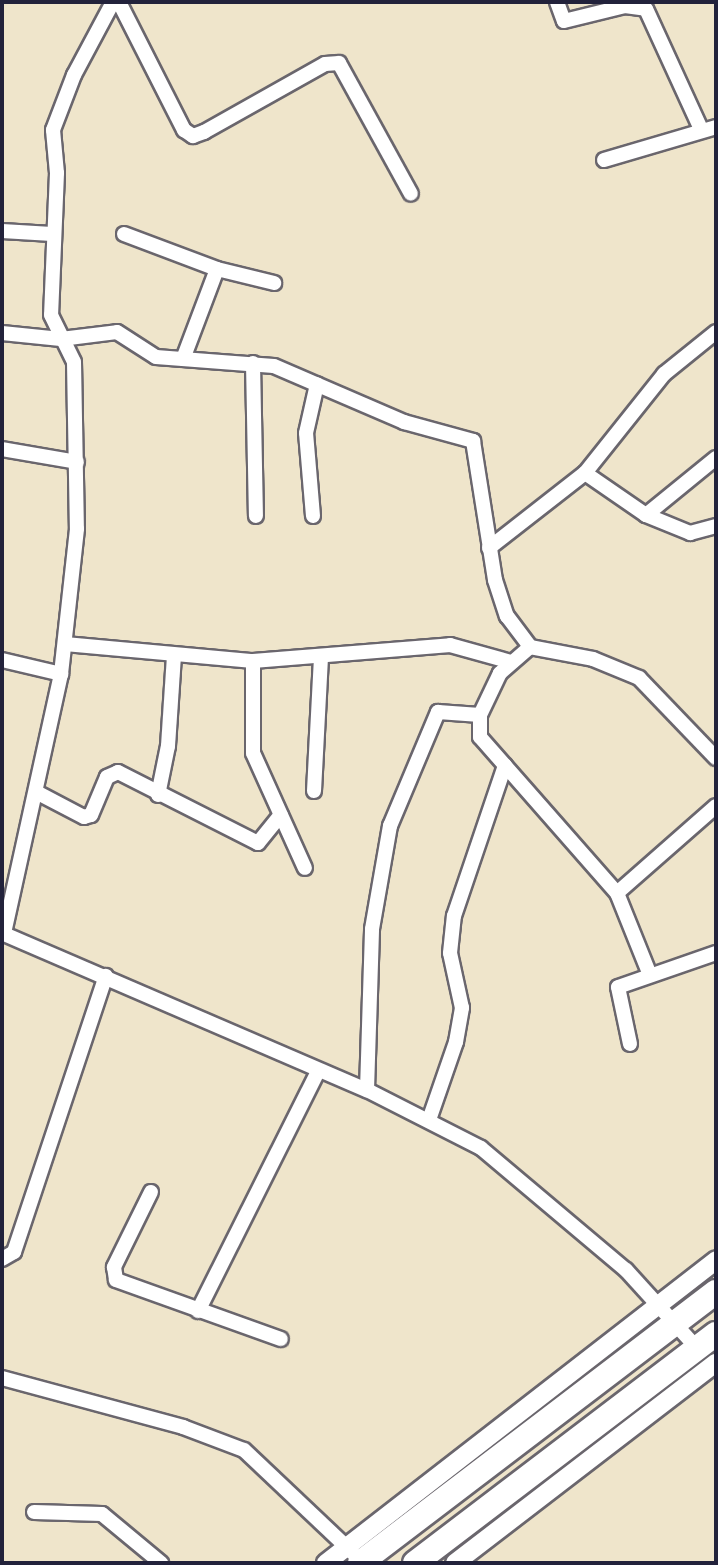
<!DOCTYPE html>
<html>
<head>
<meta charset="utf-8">
<style>
  body { margin:0 }
  #map { position:relative; width:718px; height:1565px; overflow:hidden; background:#efe5cb; font-family:"Balsamiq Sans",sans-serif }
  div>[style] { position:absolute }
  [style*='--x'] { left:calc(var(--x)*1px); top:calc(var(--y)*1px); width:calc(var(--w)*1px); rotate:calc(var(--a)*1deg) }
  .roads { filter:drop-shadow(2px 0 #6a666d) drop-shadow(-2px 0 #6a666d) drop-shadow(0 2px #6a666d) drop-shadow(0 -2px #6a666d) }
  .minor>* { height:14px; margin:-7px; padding:0 7px; transform-origin:7px; border-radius:7px; background:#fff }
  .tertiary>* { height:18px; margin:-9px; padding:0 9px; transform-origin:9px; border-radius:9px; background:#fff }
  .trunk>* { height:24px; margin:-12px; padding:0 12px; transform-origin:12px; border-radius:12px; background:#fff }
  span { translate:-50% -50%; white-space:nowrap; text-align:center; line-height:1.15; -webkit-text-stroke:7px #f6f6f2; paint-order:stroke }
  .frame { position:absolute; inset:0; border:4px solid #22223b; pointer-events:none }
</style>
</head>
<body>
<div id="map">
  <div class="roads">
    <div class="minor">
      <div style="--x:113;--y:2;--w:83;--a:118.1"></div>
      <div style="--x:74;--y:75;--w:59;--a:110.9"></div>
      <div style="--x:53;--y:130;--w:43;--a:84.7"></div>
      <div style="--x:57;--y:173;--w:142;--a:92.4"></div>
      <div style="--x:51;--y:315;--w:52;--a:63.9"></div>
      <div style="--x:74;--y:362;--w:167;--a:89"></div>
      <div style="--x:77;--y:529;--w:146;--a:96.3"></div>
      <div style="--x:61;--y:674;--w:266;--a:102.4"></div>
      <div style="--x:4;--y:934;--w:395;--a:23.3"></div>
      <div style="--x:367;--y:1090;--w:128;--a:27"></div>
      <div style="--x:481;--y:1148;--w:189;--a:40.1"></div>
      <div style="--x:626;--y:1270;--w:105;--a:47.7"></div>
      <div style="--x:119;--y:2;--w:144;--a:63.1"></div>
      <div style="--x:184;--y:130;--w:11;--a:34"></div>
      <div style="--x:193;--y:136;--w:12;--a:-20"></div>
      <div style="--x:204;--y:132;--w:139;--a:-29.3"></div>
      <div style="--x:325;--y:64;--w:14;--a:-4"></div>
      <div style="--x:339;--y:63;--w:149;--a:61.2"></div>
      <div style="--x:557;--y:2;--w:20;--a:70"></div>
      <div style="--x:564;--y:21;--w:63;--a:-13.8"></div>
      <div style="--x:625;--y:6;--w:21;--a:8"></div>
      <div style="--x:646;--y:9;--w:132;--a:65.4"></div>
      <div style="--x:604;--y:160;--w:117;--a:-16.4"></div>
      <div style="--x:2;--y:231;--w:50;--a:3.4"></div>
      <div style="--x:124;--y:234;--w:99;--a:20.6"></div>
      <div style="--x:2;--y:333;--w:59;--a:5.8"></div>
      <div style="--x:61;--y:339;--w:56;--a:-7.1"></div>
      <div style="--x:117;--y:332;--w:46;--a:32.7"></div>
      <div style="--x:156;--y:357;--w:118;--a:4.4"></div>
      <div style="--x:274;--y:366;--w:142;--a:23.3"></div>
      <div style="--x:404;--y:422;--w:72;--a:15.4"></div>
      <div style="--x:473;--y:441;--w:141;--a:81"></div>
      <div style="--x:495;--y:580;--w:38;--a:72"></div>
      <div style="--x:507;--y:616;--w:39;--a:53"></div>
      <div style="--x:530;--y:647;--w:64;--a:10.8"></div>
      <div style="--x:593;--y:659;--w:50;--a:22.4"></div>
      <div style="--x:639;--y:678;--w:111;--a:46.1"></div>
      <div style="--x:183;--y:359;--w:96;--a:-69.3"></div>
      <div style="--x:217;--y:269;--w:59;--a:13.8"></div>
      <div style="--x:253;--y:363;--w:153;--a:88.9"></div>
      <div style="--x:2;--y:449;--w:76;--a:9.8"></div>
      <div style="--x:585;--y:473;--w:74;--a:34.5"></div>
      <div style="--x:646;--y:515;--w:90;--a:-39.2"></div>
      <div style="--x:646;--y:515;--w:48;--a:22.2"></div>
      <div style="--x:690;--y:533;--w:27;--a:-15"></div>
      <div style="--x:313;--y:516;--w:83;--a:-94.8"></div>
      <div style="--x:306;--y:433;--w:50;--a:-77.3"></div>
      <div style="--x:489;--y:548;--w:122;--a:-38"></div>
      <div style="--x:585;--y:473;--w:127;--a:-51.4"></div>
      <div style="--x:664;--y:374;--w:67;--a:-38.9"></div>
      <div style="--x:65;--y:644;--w:189;--a:5.2"></div>
      <div style="--x:253;--y:661;--w:198;--a:-4.6"></div>
      <div style="--x:450;--y:645;--w:63;--a:15.6"></div>
      <div style="--x:530;--y:647;--w:40;--a:139"></div>
      <div style="--x:500;--y:673;--w:47;--a:115.5"></div>
      <div style="--x:480;--y:715;--w:22;--a:90"></div>
      <div style="--x:480;--y:737;--w:208;--a:48.7"></div>
      <div style="--x:617;--y:893;--w:88;--a:68.1"></div>
      <div style="--x:2;--y:660;--w:61;--a:13.3"></div>
      <div style="--x:253;--y:661;--w:92;--a:90"></div>
      <div style="--x:253;--y:753;--w:126;--a:65.7"></div>
      <div style="--x:314;--y:791;--w:133;--a:-87"></div>
      <div style="--x:38;--y:793;--w:52;--a:27.6"></div>
      <div style="--x:84;--y:817;--w:7;--a:-16"></div>
      <div style="--x:91;--y:815;--w:41;--a:-67.2"></div>
      <div style="--x:107;--y:777;--w:12;--a:-24"></div>
      <div style="--x:118;--y:772;--w:157;--a:26.9"></div>
      <div style="--x:258;--y:843;--w:36;--a:-51"></div>
      <div style="--x:158;--y:795;--w:50;--a:-78.5"></div>
      <div style="--x:168;--y:746;--w:91;--a:-86.2"></div>
      <div style="--x:617;--y:893;--w:132;--a:-41.3"></div>
      <div style="--x:630;--y:1044;--w:58;--a:-101.9"></div>
      <div style="--x:618;--y:987;--w:104;--a:-19.1"></div>
      <div style="--x:367;--y:1090;--w:161;--a:-88.2"></div>
      <div style="--x:372;--y:929;--w:105;--a:-80.1"></div>
      <div style="--x:390;--y:826;--w:124;--a:-67.2"></div>
      <div style="--x:438;--y:712;--w:42;--a:4.1"></div>
      <div style="--x:429;--y:1120;--w:83;--a:-70.9"></div>
      <div style="--x:456;--y:1042;--w:35;--a:-80"></div>
      <div style="--x:462;--y:1008;--w:56;--a:-102.3"></div>
      <div style="--x:450;--y:953;--w:37;--a:-84"></div>
      <div style="--x:454;--y:916;--w:159;--a:-71.3"></div>
      <div style="--x:151;--y:1192;--w:84;--a:116.3"></div>
      <div style="--x:114;--y:1267;--w:13;--a:81"></div>
      <div style="--x:116;--y:1280;--w:175;--a:19.7"></div>
      <div style="--x:2;--y:1259;--w:14;--a:-30"></div>
      <div style="--x:14;--y:1252;--w:291;--a:-71.6"></div>
      <div style="--x:198;--y:1311;--w:268;--a:-63.4"></div>
      <div style="--x:2;--y:1378;--w:188;--a:15.1"></div>
      <div style="--x:183;--y:1427;--w:65;--a:20.7"></div>
      <div style="--x:244;--y:1450;--w:150;--a:43.4"></div>
      <div style="--x:34;--y:1512;--w:68;--a:1.7"></div>
      <div style="--x:102;--y:1514;--w:77;--a:39.7"></div>
    </div>
    <div class="tertiary">
      <div style="--x:326;--y:1563;--w:494;--a:-37.8"></div>
      <div style="--x:455;--y:1563;--w:329;--a:-37.5"></div>
    </div>
    <div class="trunk">
      <div style="--x:360;--y:1563;--w:447;--a:-37.3"></div>
      <div style="--x:415;--y:1563;--w:378;--a:-37.3"></div>
    </div>
  </div>
  <div class="frame"></div>
</div>
</body>
</html>
